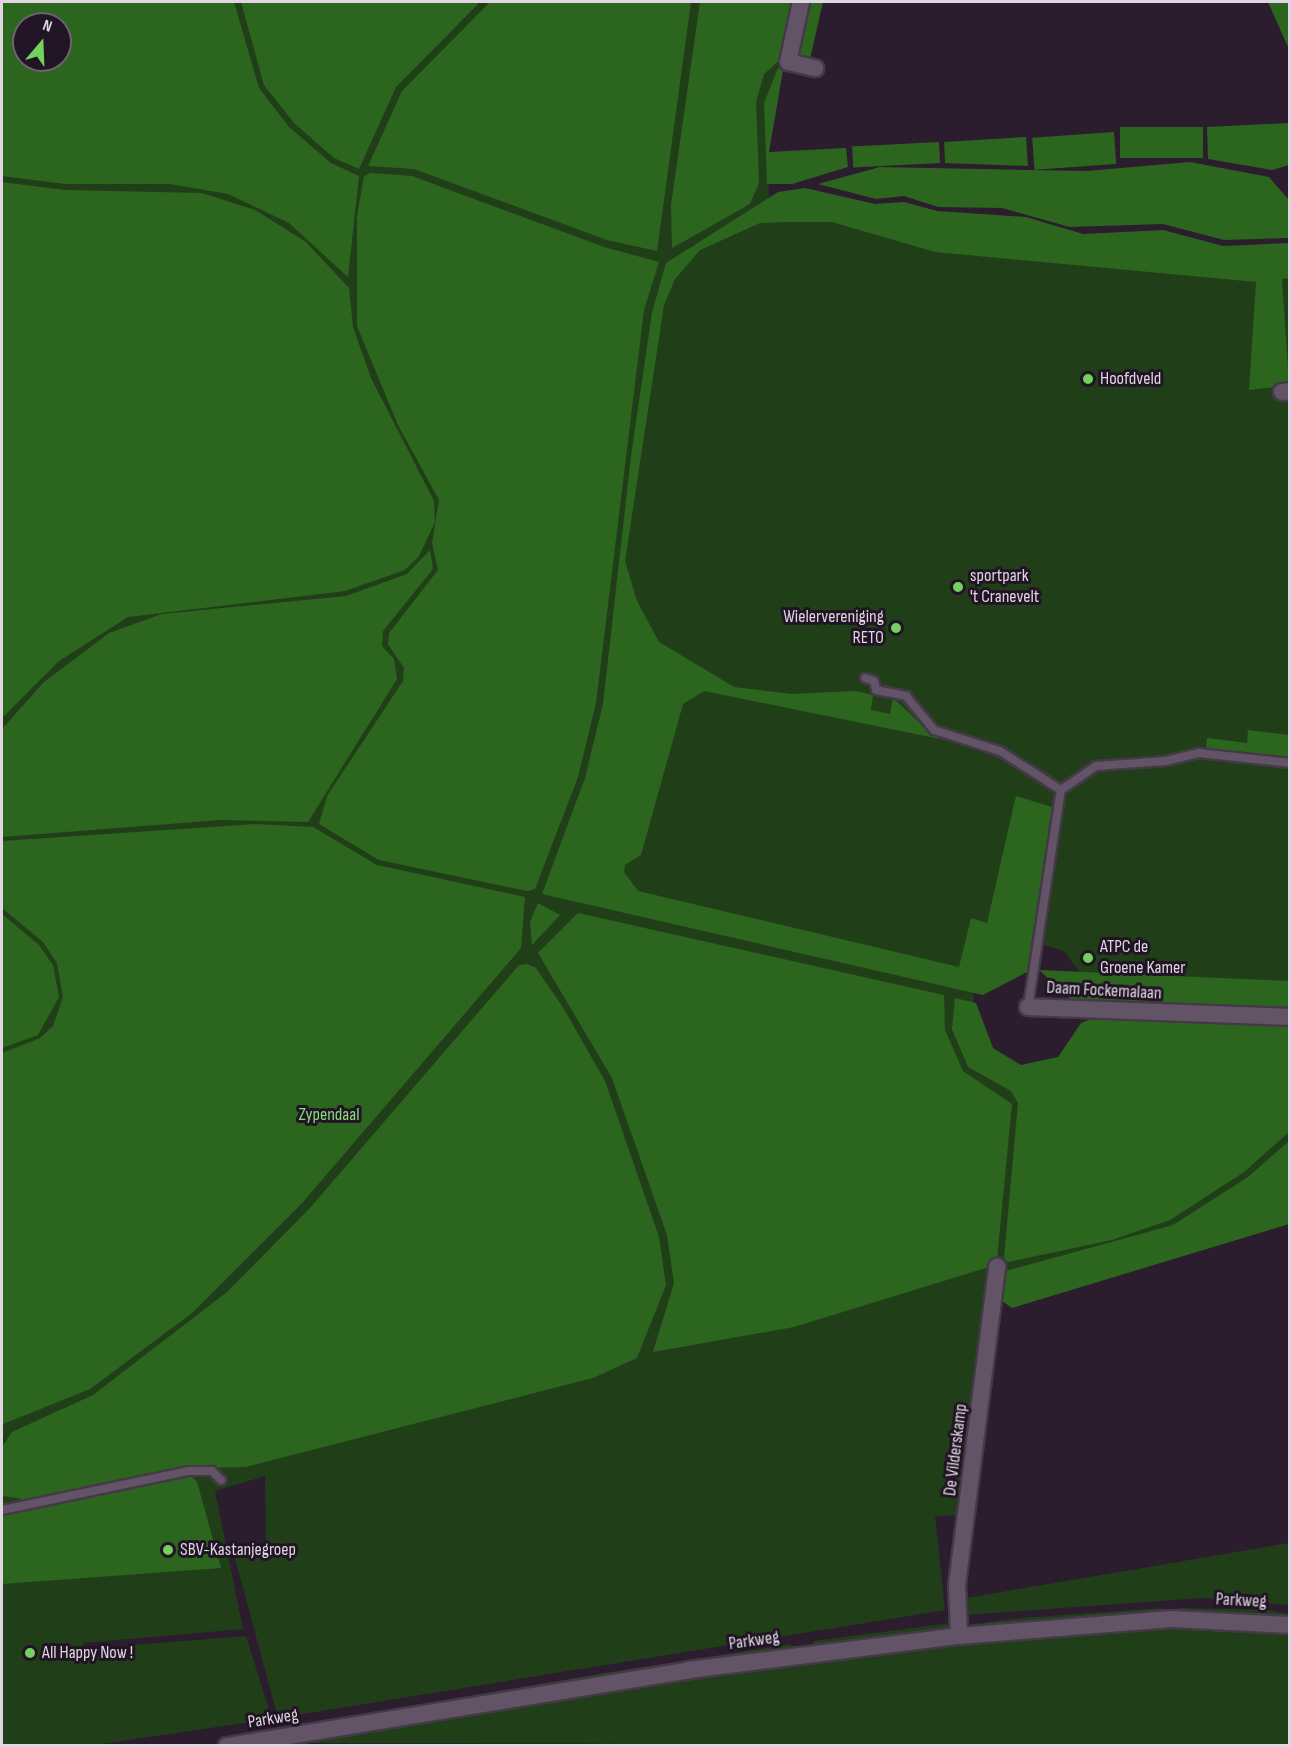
<!DOCTYPE html>
<html>
<head>
<meta charset="utf-8">
<style>
  body { margin:0 }
  #map { position:relative; width:1291px; height:1747px; overflow:hidden; background:#2b1d2e; font-family:"Sofia Sans Condensed",sans-serif }
  div>[style] { position:absolute }
  [style*='--x'] { left:calc(var(--x)*1px); top:calc(var(--y)*1px); width:calc(var(--w)*1px); rotate:calc(var(--a)*1deg) }
  .green>* { inset:0; background:#203f19 }
  .forest>* { inset:0; background:#2c661e; transform-origin:0 0 }
  .roads { filter:drop-shadow(2px 0 #443947) drop-shadow(-2px 0 #443947) drop-shadow(0 2px #443947) drop-shadow(0 -2px #443947) }
  .service>* { height:8px; margin:-4px; padding:0 4px; transform-origin:4px; border-radius:4px; background:#635366 }
  .minor>* { height:16px; margin:-8px; padding:0 8px; transform-origin:8px; border-radius:8px; background:#635366 }
  .dots>* { width:16px; height:16px; translate:-50% -50%; box-sizing:border-box; border:3px solid #211424; border-radius:50% }
  span { translate:-50% -50%; white-space:nowrap; text-align:center; line-height:1.15; -webkit-text-stroke:6px #211424; paint-order:stroke }
  .poi-label { font-size:18px; color:#dfd6e1 }
  .left { translate:0 -50%; text-align:left }
  .right { translate:-100% -50%; text-align:right }
  .street-label { font-size:18px; color:#dfd6e1 }
  .park-label { font-size:18px; color:#8ad979 }
  .frame { position:absolute; inset:0; border:3px solid #dfd6e1; pointer-events:none }
  .north { position:absolute; left:12px; top:12px; width:60px; height:60px; box-sizing:border-box; background:#211424; border:2px solid #6d6270; border-radius:50%; rotate:19deg; font-size:16px; font-weight:700; line-height:24px; text-align:center; color:#dfd6e1 }
  .north::after { content:''; display:block; margin:auto; width:21px; height:27px; background:#73d25d; clip-path:polygon(50% 0,100% 100%,50% 72%,0 100%) }
</style>
</head>
<body>
<div id="map">
  <div class="green">
    <div style="clip-path:polygon(evenodd,2px 2px,791px 2px,767px 152px,770px 212px,747px 219px,691px 246px,670px 273px,657px 304px,622px 543px,621px 565px,659px 306px,694px 249px,720px 233px,762px 217px,800px 212px,1289px 271px,1289px 995px,1092px 989px,1064px 951px,1012px 935px,977px 947px,962px 971px,631px 892px,620px 874px,623px 860px,637px 852px,666px 763px,684px 660px,657px 645px,621px 571px,613px 702px,568px 892px,973px 986px,975px 1061px,1037px 1073px,1092px 1051px,1112px 1026px,1289px 1026px,1289px 1148px,1214px 1218px,986px 1292px,990px 1297px,959px 1515px,935px 1516px,945px 1610px,278px 1718px,235px 1558px,238px 1552px,266px 1545px,265px 1476px,215px 1491px,243px 1629px,83px 1643px,83px 1649px,246px 1636px,272px 1719px,94px 1745px,2px 1746px,2px 2px,24px 24px,60px 24px,60px 60px,24px 60px,24px 24px)"></div>
    <div style="clip-path:polygon(1289px 1543px,1289px 1605px,1203px 1598px,964px 1615px,961px 1599px)"></div>
    <div style="clip-path:polygon(1161px 1608px,1161px 1613px,966px 1625px,1021px 1618px)"></div>
    <div style="clip-path:polygon(1179px 1608px,1267px 1610px,1289px 1614px,1289px 1618px,1179px 1612px)"></div>
    <div style="clip-path:polygon(951px 1623px,948px 1630px,814px 1646px,813px 1641px)"></div>
    <div style="clip-path:polygon(1169px 1627px,1289px 1633px,1289px 1745px,282px 1743px,690px 1676px,992px 1640px)"></div>
    <div style="clip-path:polygon(791px 1644px,791px 1649px,446px 1700px,604px 1673px)"></div>
  </div>
  <div class="forest">
    <div style="clip-path:polygon(evenodd,2px 2px,234px 2px,259px 88px,289px 127px,331px 163px,359px 176px,348px 277px,289px 223px,228px 194px,170px 184px,65px 184px,2px 176px,2px 2px,24px 24px,60px 24px,60px 60px,24px 60px,24px 24px)"></div>
    <div style="clip-path:polygon(241px 2px,480px 2px,396px 87px,359px 169px,334px 158px,294px 123px,264px 85px)"></div>
    <div style="clip-path:polygon(490px 2px,691px 2px,657px 251px,607px 240px,414px 169px,368px 166px,402px 91px)"></div>
    <div style="clip-path:polygon(700px 2px,796px 2px,782px 58px,764px 74px,756px 102px,759px 183px,750px 204px,672px 248px,671px 205px)"></div>
    <div style="clip-path:polygon(806px 2px,823px 2px,810px 59px,796px 57px)"></div>
    <div style="clip-path:polygon(1268px 2px,1289px 2px,1289px 47px,1288px 47px)"></div>
    <div style="clip-path:polygon(778px 68px,783px 70px,769px 152px,846px 148px,848px 167px,792px 184px,767px 184px,764px 103px)"></div>
    <div style="clip-path:polygon(1289px 123px,1289px 165px,1272px 170px,1208px 159px,1207px 127px)"></div>
    <div style="left:1203px;top:127px;width:31px;height:83px;rotate:90deg"></div>
    <div style="left:1114px;top:132px;width:32px;height:82px;rotate:86deg"></div>
    <div style="clip-path:polygon(1026px 137px,1028px 166px,945px 163px,944px 142px)"></div>
    <div style="left:939px;top:142px;width:21px;height:87px;rotate:87deg"></div>
    <div style="clip-path:polygon(1190px 162px,1269px 177px,1289px 200px,1289px 238px,1224px 240px,1163px 224px,1070px 227px,1002px 208px,938px 207px,904px 196px,876px 199px,818px 184px,880px 167px,1087px 171px)"></div>
    <div style="clip-path:polygon(371px 173px,412px 176px,604px 247px,659px 262px,644px 310px,596px 703px,578px 777px,535px 889px,527px 891px,379px 860px,319px 824px,327px 796px,403px 681px,404px 668px,388px 644px,389px 633px,438px 570px,432px 543px,439px 500px,398px 425px,357px 326px,357px 216px,364px 176px)"></div>
    <div style="clip-path:polygon(2px 182px,65px 190px,202px 193px,255px 210px,306px 242px,349px 288px,353px 327px,371px 378px,434px 501px,435px 522px,419px 556px,405px 570px,345px 591px,128px 617px,59px 661px,2px 718px)"></div>
    <div style="clip-path:polygon(805px 188px,875px 204px,904px 202px,937px 211px,1026px 217px,1083px 234px,1163px 230px,1223px 246px,1289px 243px,1289px 278px,1282px 279px,1289px 385px,1249px 390px,1256px 282px,935px 252px,832px 222px,786px 222px,760px 223px,700px 250px,675px 279px,664px 305px,625px 561px,637px 601px,659px 642px,734px 687px,792px 694px,855px 691px,873px 695px,871px 710px,890px 714px,893px 698px,927px 730px,950px 741px,704px 691px,683px 704px,641px 855px,625px 865px,624px 872px,638px 891px,959px 967px,971px 918px,987px 923px,1016px 796px,1052px 807px,1027px 972px,983px 995px,542px 894px,585px 778px,603px 704px,631px 456px,652px 313px,666px 263px,778px 192px)"></div>
    <div style="clip-path:polygon(430px 550px,433px 569px,383px 631px,382px 646px,394px 659px,397px 679px,308px 822px,220px 820px,2px 837px,2px 729px,43px 683px,109px 633px,162px 614px,346px 596px,407px 574px)"></div>
    <div style="clip-path:polygon(1248px 730px,1289px 735px,1289px 759px,1206px 748px,1207px 738px,1247px 743px)"></div>
    <div style="clip-path:polygon(256px 824px,313px 827px,377px 865px,525px 897px,521px 948px,303px 1202px,192px 1313px,90px 1389px,3px 1424px,2px 1053px,40px 1038px,53px 1026px,63px 997px,57px 963px,43px 942px,2px 908px,2px 841px)"></div>
    <div style="clip-path:polygon(538px 903px,560px 915px,532px 945px,530px 922px)"></div>
    <div style="clip-path:polygon(578px 913px,944px 995px,945px 1030px,963px 1071px,1012px 1104px,997px 1259px,989px 1267px,794px 1327px,653px 1352px,674px 1283px,667px 1235px,612px 1078px,538px 953px)"></div>
    <div style="clip-path:polygon(2px 914px,39px 945px,53px 965px,59px 997px,38px 1035px,2px 1048px)"></div>
    <div style="clip-path:polygon(527px 964px,536px 968px,564px 1009px,605px 1081px,659px 1237px,666px 1285px,637px 1358px,593px 1378px,245px 1467px,187px 1468px,29px 1500px,3px 1496px,2px 1447px,12px 1432px,93px 1395px,227px 1292px,310px 1208px,519px 965px)"></div>
    <div style="clip-path:polygon(1039px 970px,1289px 981px,1289px 1012px,1073px 1001px)"></div>
    <div style="clip-path:polygon(955px 998px,976px 1003px,993px 1048px,1021px 1065px,1058px 1057px,1081px 1023px,1094px 1018px,1289px 1023px,1289px 1132px,1244px 1172px,1170px 1220px,1112px 1240px,1008px 1262px,1004px 1258px,1018px 1103px,1011px 1091px,968px 1067px,952px 1029px)"></div>
    <div style="clip-path:polygon(1289px 1141px,1289px 1224px,1012px 1308px,998px 1298px,1006px 1271px,1173px 1225px,1248px 1177px)"></div>
    <div style="clip-path:polygon(189px 1474px,197px 1482px,221px 1568px,2px 1584px,2px 1514px)"></div>
  </div>
  <div class="roads">
    <div class="service">
      <div style="--x:865;--y:678;--w:9;--a:18"></div>
      <div style="--x:874;--y:681;--w:9;--a:77"></div>
      <div style="--x:876;--y:690;--w:31;--a:11"></div>
      <div style="--x:906;--y:696;--w:44;--a:50.5"></div>
      <div style="--x:934;--y:730;--w:69;--a:17.7"></div>
      <div style="--x:1000;--y:751;--w:72;--a:32.6"></div>
      <div style="--x:1061;--y:790;--w:42;--a:-34.4"></div>
      <div style="--x:1096;--y:766;--w:70;--a:-4.1"></div>
      <div style="--x:1166;--y:761;--w:34;--a:-14"></div>
      <div style="--x:1199;--y:753;--w:92;--a:6.3"></div>
      <div style="--x:1028;--y:1007;--w:219;--a:-81.4"></div>
      <div style="--x:2;--y:1510;--w:190;--a:-11.8"></div>
      <div style="--x:188;--y:1471;--w:24;--a:0"></div>
      <div style="--x:212;--y:1471;--w:13;--a:45"></div>
    </div>
    <div class="minor">
      <div style="--x:801;--y:2;--w:61;--a:102.2"></div>
      <div style="--x:788;--y:62;--w:28;--a:13"></div>
      <div style="--x:1282;--y:392;--w:8;--a:-7"></div>
      <div style="--x:1028;--y:1007;--w:262;--a:2.2"></div>
      <div style="--x:959;--y:1636;--w:51;--a:-92.2"></div>
      <div style="--x:957;--y:1585;--w:321;--a:-82.8"></div>
      <div style="--x:227;--y:1746;--w:468;--a:-9.3"></div>
      <div style="--x:689;--y:1670;--w:272;--a:-7.2"></div>
      <div style="--x:959;--y:1636;--w:213;--a:-4.6"></div>
      <div style="--x:1171;--y:1619;--w:119;--a:2.9"></div>
    </div>
  </div>
  <div class="dots">
    <div style="left:1088px;top:379px;background:#73d25d"></div>
    <div style="left:958px;top:587px;background:#73d25d"></div>
    <div style="left:896px;top:628px;background:#73d25d"></div>
    <div style="left:1088px;top:958px;background:#73d25d"></div>
    <div style="left:168px;top:1550px;background:#73d25d"></div>
    <div style="left:30px;top:1653px;background:#73d25d"></div>
  </div>
  <div class="poi-label">
    <span class="left" style="left:1100px;top:379px">Hoofdveld</span>
    <span class="left" style="left:970px;top:587px">sportpark<br>'t Cranevelt</span>
    <span class="right" style="left:884px;top:628px">Wielervereniging<br>RETO</span>
    <span class="left" style="left:1100px;top:958px">ATPC de<br>Groene Kamer</span>
    <span class="left" style="left:180px;top:1550px">SBV-Kastanjegroep</span>
    <span class="left" style="left:42px;top:1653px">All Happy Now !</span>
  </div>
  <div class="street-label">
    <span style="left:1104px;top:991px;rotate:3deg">Daam Fockemalaan</span>
    <span style="left:956px;top:1450px;rotate:-83deg">De Vilderskamp</span>
    <span style="left:1241px;top:1601px;rotate:3deg">Parkweg</span>
    <span style="left:754px;top:1641px;rotate:-8deg">Parkweg</span>
    <span style="left:273px;top:1719px;rotate:-9deg">Parkweg</span>
  </div>
  <div class="park-label">
    <span style="left:329px;top:1115px">Zypendaal</span>
  </div>
  <div class="frame"></div>
  <div class="north">N</div>
</div>
</body>
</html>
